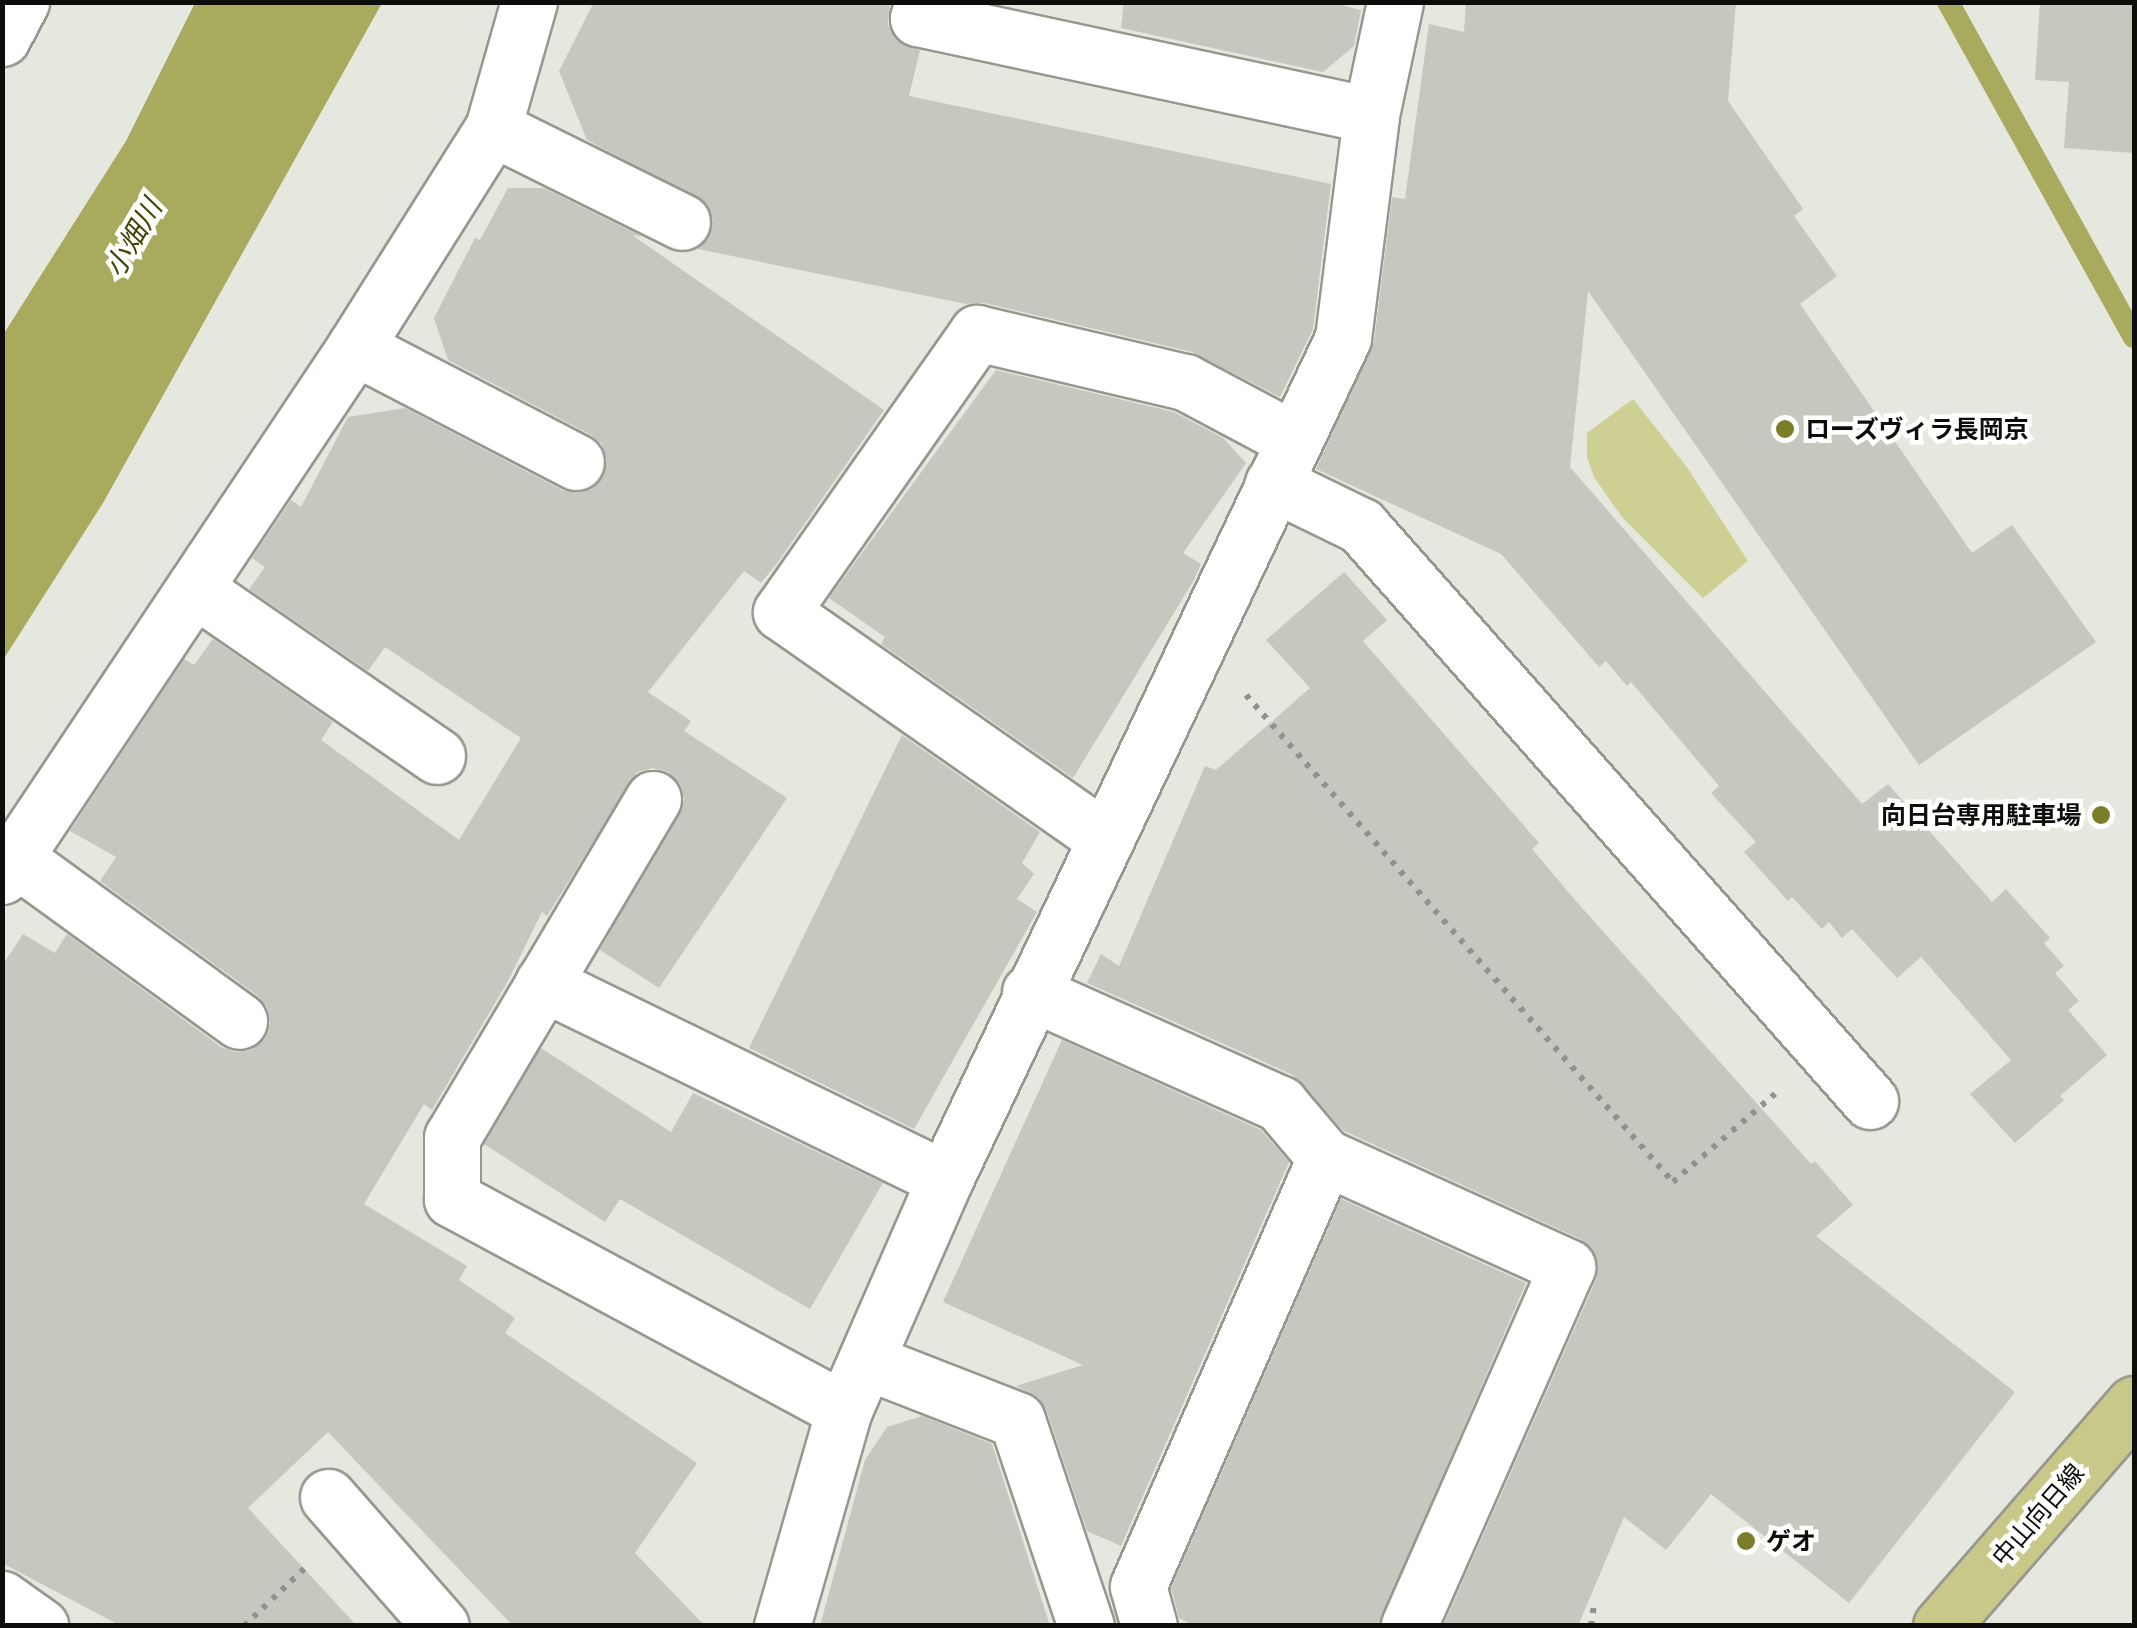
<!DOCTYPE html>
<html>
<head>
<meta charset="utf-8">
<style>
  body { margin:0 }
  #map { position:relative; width:2137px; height:1628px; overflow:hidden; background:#e6e7de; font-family:Quicksand,"Noto Sans JP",sans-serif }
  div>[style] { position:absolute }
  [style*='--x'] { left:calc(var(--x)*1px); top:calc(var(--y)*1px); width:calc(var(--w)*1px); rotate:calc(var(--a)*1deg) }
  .green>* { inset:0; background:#cdd092 }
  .water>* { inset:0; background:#a8ab5d }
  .stream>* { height:22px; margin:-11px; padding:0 11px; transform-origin:11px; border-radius:11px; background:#a8ab5d }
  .building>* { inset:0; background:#c6c7bf }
  .path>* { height:6px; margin-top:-3px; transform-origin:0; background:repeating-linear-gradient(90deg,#91928b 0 5px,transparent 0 13px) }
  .roads { filter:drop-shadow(2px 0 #979790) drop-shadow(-2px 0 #979790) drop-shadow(0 2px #979790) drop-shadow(0 -2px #979790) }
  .minor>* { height:55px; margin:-27.5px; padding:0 27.5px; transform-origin:27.5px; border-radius:27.5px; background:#fff }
  .major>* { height:55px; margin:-27.5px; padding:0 27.5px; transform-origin:27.5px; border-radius:27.5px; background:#c8c989 }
  .dots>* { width:28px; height:28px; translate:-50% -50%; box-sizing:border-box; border:5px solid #fffffe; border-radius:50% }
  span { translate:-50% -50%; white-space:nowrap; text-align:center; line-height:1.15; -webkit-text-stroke:9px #fffffe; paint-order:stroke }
  .poi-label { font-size:25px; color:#0d0e0b; font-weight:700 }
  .left { translate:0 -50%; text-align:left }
  .right { translate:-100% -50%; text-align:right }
  .street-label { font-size:25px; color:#0d0e0b }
  .water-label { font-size:28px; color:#424304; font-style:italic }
  .frame { position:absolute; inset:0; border:5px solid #0d0e0b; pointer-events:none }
</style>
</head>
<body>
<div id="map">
  <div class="green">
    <div style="clip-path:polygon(1633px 399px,1686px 466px,1748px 561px,1703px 598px,1621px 516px,1594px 477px,1587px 457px,1587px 433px)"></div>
  </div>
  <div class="water">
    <div style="clip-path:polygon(195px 3px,382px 3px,103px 503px,3px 660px,3px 335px,126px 141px)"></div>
  </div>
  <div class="stream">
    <div style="--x:1948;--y:2;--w:383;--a:61"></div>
  </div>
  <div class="building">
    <div style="clip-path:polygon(594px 2px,890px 2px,888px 25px,896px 40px,920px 50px,909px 96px,1331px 184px,1313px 329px,1280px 397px,1192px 352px,984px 303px,966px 304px,698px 249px,710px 235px,713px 219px,707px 204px,587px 140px,559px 71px)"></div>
    <div style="clip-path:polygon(1124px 2px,1328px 2px,1361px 10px,1354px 46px,1323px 72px,1121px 28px)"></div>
    <div style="clip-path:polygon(1466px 2px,1736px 2px,1728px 101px,1803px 209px,1794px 216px,1837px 276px,1800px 304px,1972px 553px,2012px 525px,2096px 642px,1919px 765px,1588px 291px,1570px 467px,1862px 804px,1888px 784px,1992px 902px,2006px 889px,2050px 938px,2044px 943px,2064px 966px,2055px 973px,2079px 1001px,2068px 1010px,2107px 1055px,2060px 1096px,2064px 1100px,2015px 1143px,1970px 1094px,2011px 1060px,1921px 957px,1897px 978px,1852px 929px,1842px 938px,1829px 922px,1822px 929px,1792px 897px,1788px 901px,1744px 852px,1756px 842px,1711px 793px,1719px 786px,1631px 682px,1627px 686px,1606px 661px,1599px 667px,1501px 554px,1316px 469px,1374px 342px,1392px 197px,1405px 199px,1429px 24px,1464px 32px)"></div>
    <div style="clip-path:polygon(2040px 2px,2134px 2px,2134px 153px,2064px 148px,2069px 82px,2035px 80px)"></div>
    <div style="clip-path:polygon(508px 188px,544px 188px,643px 237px,632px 235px,884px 410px,778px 562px,761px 583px,744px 571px,648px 692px,691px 721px,684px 731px,787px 798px,659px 988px,600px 950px,684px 800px,681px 785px,668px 772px,652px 768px,637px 772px,547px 916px,542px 912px,507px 983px,432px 1110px,424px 1104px,364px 1204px,467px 1266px,459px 1280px,515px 1318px,505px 1333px,697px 1463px,635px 1553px,705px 1626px,513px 1626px,328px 1432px,248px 1508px,357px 1626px,121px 1626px,2px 1563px,2px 966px,23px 934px,55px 953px,67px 934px,221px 1047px,235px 1052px,251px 1050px,265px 1039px,270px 1023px,267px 1007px,258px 996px,100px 881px,116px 857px,70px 831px,184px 659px,194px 665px,213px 639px,333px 722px,321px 740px,459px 840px,521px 738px,385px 647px,368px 671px,249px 589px,265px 567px,252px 558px,291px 500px,301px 507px,348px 417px,405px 408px,562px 490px,578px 493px,592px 489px,603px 477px,607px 460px,602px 444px,591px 435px,448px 360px,434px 318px,475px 238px,480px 240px)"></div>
    <div style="clip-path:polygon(996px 370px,1174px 412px,1223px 438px,1246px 463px,1183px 553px,1201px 564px,1194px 580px,1073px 778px,881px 644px,885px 637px,829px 598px)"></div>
    <div style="clip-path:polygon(1344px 572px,1387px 620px,1363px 641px,1539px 843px,1532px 849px,1575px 900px,1811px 1164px,1815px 1161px,1853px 1205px,1816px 1236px,2015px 1392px,1849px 1603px,1711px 1494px,1666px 1550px,1624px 1517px,1578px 1626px,1443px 1626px,1596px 1280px,1598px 1265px,1593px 1250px,1580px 1239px,1344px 1131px,1293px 1075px,1087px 983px,1101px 954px,1119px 966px,1205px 766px,1216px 770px,1310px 688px,1266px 640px)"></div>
    <div style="clip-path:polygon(902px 735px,1040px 832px,1022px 863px,1034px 874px,1017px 899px,1037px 912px,914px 1129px,749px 1048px)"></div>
    <div style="clip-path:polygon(1062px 1040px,1261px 1130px,1289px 1162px,1121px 1546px,1087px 1531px,1046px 1409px,1039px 1398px,1016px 1386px,1083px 1365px,943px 1302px)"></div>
    <div style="clip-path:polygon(541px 1048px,671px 1132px,693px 1093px,883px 1183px,810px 1309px,620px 1199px,605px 1222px,484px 1144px)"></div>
    <div style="clip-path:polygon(1341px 1199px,1526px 1283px,1378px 1626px,1195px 1626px,1179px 1618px,1171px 1588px)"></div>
    <div style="clip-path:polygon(922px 1416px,992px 1444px,1050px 1626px,820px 1626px,865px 1460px,887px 1427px)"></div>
  </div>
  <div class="path">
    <div style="--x:1246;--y:695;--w:648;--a:48.76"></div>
    <div style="--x:1673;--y:1182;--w:135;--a:-40.8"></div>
    <div style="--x:244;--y:1626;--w:84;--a:-43.6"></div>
    <div style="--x:1591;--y:1626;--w:22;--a:-82"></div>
  </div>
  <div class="roads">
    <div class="minor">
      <div style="--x:923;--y:2;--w:17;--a:107"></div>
      <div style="--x:918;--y:18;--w:463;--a:12.1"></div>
      <div style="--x:2;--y:38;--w:41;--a:-62.2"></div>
      <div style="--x:493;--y:128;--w:211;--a:26.4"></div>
      <div style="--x:355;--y:347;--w:249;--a:27.5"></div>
      <div style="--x:1273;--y:483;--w:98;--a:26"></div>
      <div style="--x:1361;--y:526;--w:768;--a:48.48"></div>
      <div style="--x:195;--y:589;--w:294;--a:34.6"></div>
      <div style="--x:653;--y:799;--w:393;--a:120.7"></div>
      <div style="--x:452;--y:1137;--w:62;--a:90"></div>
      <div style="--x:452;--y:1199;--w:445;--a:28.3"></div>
      <div style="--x:1104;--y:838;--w:394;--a:-145"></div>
      <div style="--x:781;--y:612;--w:341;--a:-54.9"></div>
      <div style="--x:977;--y:333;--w:214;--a:13.3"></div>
      <div style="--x:1185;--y:382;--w:123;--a:28"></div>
      <div style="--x:15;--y:858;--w:277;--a:36"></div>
      <div style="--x:2;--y:876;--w:636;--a:-56.28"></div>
      <div style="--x:355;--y:347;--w:259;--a:-57.8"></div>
      <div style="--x:493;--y:128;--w:131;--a:-74.1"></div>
      <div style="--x:543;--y:983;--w:447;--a:26"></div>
      <div style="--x:1030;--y:992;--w:274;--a:24.1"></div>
      <div style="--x:1280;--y:1104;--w:70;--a:49.7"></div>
      <div style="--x:1325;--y:1157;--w:266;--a:24.4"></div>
      <div style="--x:1567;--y:1267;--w:392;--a:113.8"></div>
      <div style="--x:866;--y:1361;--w:162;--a:21.3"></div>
      <div style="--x:1017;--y:1420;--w:217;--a:71.5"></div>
      <div style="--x:328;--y:1497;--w:171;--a:48.8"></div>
      <div style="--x:2;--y:1599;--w:47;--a:35.4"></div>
      <div style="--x:782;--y:1626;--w:225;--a:-74"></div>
      <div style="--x:844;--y:1410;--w:252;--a:-66.4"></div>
      <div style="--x:945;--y:1179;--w:930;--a:-64.67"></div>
      <div style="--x:1343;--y:338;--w:225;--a:-82.8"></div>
      <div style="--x:1371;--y:115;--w:116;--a:-78"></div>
      <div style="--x:1149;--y:1626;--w:41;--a:-105.4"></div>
      <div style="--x:1138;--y:1586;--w:468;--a:-66.4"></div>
    </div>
    <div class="major">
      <div style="--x:1941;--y:1626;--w:294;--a:-49"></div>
    </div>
  </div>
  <div class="dots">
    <div style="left:1785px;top:429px;background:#7c7e27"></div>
    <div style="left:2101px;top:815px;background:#7c7e27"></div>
    <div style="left:1746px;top:1541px;background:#7c7e27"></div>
  </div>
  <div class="poi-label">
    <span class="left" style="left:1805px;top:429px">ローズヴィラ長岡京</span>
    <span class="right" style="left:2081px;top:815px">向日台専用駐車場</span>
    <span class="left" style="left:1766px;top:1541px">ゲオ</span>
  </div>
  <div class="street-label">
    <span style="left:2038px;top:1515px;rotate:-49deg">中山向日線</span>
  </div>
  <div class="water-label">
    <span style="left:133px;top:238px;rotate:-60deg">小畑川</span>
  </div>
  <div class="frame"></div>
</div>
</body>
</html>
